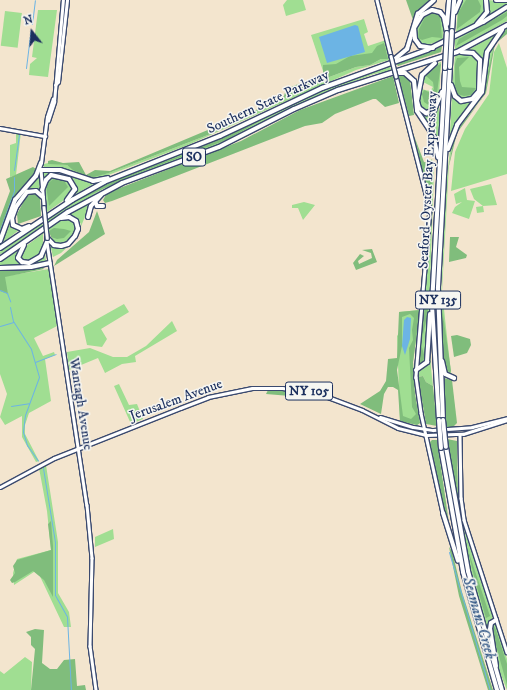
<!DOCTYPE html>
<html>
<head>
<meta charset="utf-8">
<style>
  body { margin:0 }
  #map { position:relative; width:507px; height:690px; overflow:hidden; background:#f3e5ce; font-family:"IM FELL DW Pica",serif }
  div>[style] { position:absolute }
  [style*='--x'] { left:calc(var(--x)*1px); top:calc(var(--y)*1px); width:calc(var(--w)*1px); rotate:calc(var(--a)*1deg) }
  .green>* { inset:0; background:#a0de92; transform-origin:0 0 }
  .forest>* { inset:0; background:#80bd7c }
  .water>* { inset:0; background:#6cb4e4 }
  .stream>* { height:1px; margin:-0.5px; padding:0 0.5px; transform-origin:0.5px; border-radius:0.5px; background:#6cb4e4 }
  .roads { filter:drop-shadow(1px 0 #3b4a6f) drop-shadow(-1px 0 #3b4a6f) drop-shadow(0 1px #3b4a6f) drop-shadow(0 -1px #3b4a6f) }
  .tertiary>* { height:2.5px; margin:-1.25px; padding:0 1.25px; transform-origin:1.25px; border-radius:1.25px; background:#fff }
  .secondary>* { height:2.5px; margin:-1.25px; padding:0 1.25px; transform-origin:1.25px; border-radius:1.25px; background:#fff }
  .primary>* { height:3px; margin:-1.5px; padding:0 1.5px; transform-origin:1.5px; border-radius:1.5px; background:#fff }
  .motorway>* { height:4px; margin:-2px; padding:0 2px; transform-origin:2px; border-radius:2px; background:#fff }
  .bridges { filter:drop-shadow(1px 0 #3b4a6f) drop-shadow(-1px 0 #3b4a6f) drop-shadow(0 1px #3b4a6f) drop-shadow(0 -1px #3b4a6f) }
  .secondary-bridge>* { height:2.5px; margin:-1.25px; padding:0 1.25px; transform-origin:1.25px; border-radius:1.25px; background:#fff }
  .motorway-bridge>* { height:4px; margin:-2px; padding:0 2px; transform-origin:2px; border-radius:2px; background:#fff }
  span { translate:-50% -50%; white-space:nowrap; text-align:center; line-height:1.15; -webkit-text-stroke:3px #f6f6f2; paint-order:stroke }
  .shield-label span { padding:1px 3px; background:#f6f6f2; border:1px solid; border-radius:3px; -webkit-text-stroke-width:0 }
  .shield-label { font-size:13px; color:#1b2f5e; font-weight:700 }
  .street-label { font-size:14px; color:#1b2f5e }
  .water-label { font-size:15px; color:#335786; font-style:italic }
  .north { position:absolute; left:12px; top:12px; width:40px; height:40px; -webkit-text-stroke:3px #f6f6f2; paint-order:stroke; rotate:343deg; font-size:11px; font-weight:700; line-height:16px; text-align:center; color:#1b2f5e }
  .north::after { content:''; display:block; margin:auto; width:14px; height:18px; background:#1b2f5e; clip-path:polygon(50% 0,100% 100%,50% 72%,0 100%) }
</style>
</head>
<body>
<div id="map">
  <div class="green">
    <div style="clip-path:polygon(287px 0,303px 0,306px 10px,286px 16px,283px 5px)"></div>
    <div style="clip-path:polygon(461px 0,485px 0,487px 8px,476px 23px,456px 33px,458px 7px)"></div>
    <div style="clip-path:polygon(488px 0,507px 2px,507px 4px,484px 19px,489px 10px)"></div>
    <div style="clip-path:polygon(38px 10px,57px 10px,48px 77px,29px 75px,30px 64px,37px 58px,32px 57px)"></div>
    <div style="clip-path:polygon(507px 10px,507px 21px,455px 50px,455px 40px)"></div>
    <div style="left:5px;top:11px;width:17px;height:35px;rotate:7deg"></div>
    <div style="clip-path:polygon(434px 11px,444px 18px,443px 40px,424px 46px,417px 42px,415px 31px,423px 15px)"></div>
    <div style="clip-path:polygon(364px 19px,368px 32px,364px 34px,368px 46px,386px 40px,389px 60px,356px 70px,188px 145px,103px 177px,90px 180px,44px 167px,44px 164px,48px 163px,67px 165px,86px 177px,109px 173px,213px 133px,324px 79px,356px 67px,370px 65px,381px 59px,387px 59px,386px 52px,324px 74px,311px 35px)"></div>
    <div style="clip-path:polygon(507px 28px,494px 45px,486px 87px,482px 98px,461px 125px,454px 137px,449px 164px,442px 291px,451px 373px,449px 375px,446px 372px,443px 365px,442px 352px,445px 369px,450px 373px,441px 300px,446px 186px,450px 150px,452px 138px,459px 124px,484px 91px,488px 49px)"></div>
    <div style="clip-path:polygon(496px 34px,488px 45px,482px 61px,470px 49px)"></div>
    <div style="clip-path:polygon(499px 43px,507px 68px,507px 174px,451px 191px,455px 152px,465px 129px,489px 94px,494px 52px)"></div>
    <div style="clip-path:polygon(463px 53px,470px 53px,479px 60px,479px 87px,473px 97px,462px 99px,452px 88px,455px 56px)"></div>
    <div style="clip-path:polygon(441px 62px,439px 98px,432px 110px,423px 110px,419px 105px,421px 89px,430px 91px,433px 87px,423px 82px,423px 76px,430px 66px)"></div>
    <div style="clip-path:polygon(390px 65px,391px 71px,374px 74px,331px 90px,210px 149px,103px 189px,48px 223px,48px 217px,101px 185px,207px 144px,329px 87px)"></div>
    <div style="clip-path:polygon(452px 93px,463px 102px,475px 101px,450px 134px)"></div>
    <div style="clip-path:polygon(439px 105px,439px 123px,438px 145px,418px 111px,434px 111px)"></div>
    <div style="clip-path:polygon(16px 131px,21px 132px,16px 175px,10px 177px,10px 145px,16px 143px)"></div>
    <div style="clip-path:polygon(432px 159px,434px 170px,429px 314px,425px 362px,419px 367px,432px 208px,430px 163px,427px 163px)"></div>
    <div style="clip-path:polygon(44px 171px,62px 171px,95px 183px,76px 194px,76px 185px,73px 179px,59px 173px,51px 174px,44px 180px)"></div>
    <div style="clip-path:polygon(39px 175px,40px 190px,30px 189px,24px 192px,13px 211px,12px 225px,19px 230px,0 245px,15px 202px)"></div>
    <div style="clip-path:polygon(55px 175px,70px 181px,74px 188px,70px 196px,47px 212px,45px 184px)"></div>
    <div style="clip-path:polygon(491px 184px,497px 205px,483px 206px,484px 212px,477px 213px,476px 207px,483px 206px,474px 199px,470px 189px)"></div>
    <div style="clip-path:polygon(465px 188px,467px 200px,475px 201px,469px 219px,452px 213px,455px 207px,462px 202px,456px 204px,454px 194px)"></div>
    <div style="clip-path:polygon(96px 197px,84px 219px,76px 239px,61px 253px,53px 257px,50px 244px,60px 249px,67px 245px,79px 231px,81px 224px,76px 217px,68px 215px)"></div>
    <div style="clip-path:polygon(304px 202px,315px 205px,303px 220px,298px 208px,292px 208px,292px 205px)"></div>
    <div style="clip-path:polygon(64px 218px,75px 221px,77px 230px,66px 243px,54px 243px,49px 231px,43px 234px,43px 250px,38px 257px,32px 261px,21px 260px,19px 256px,22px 249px)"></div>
    <div style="clip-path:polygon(42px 221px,43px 227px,0 256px,4px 253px,0 254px,0 251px)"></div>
    <div style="clip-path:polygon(17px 251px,18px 263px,33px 263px,40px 259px,45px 252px,46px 262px,0 267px,0 262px)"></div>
    <div style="clip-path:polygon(49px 269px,57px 326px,34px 338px,43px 356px,54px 352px,55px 355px,45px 359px,51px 401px,29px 413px,25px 425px,25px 434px,39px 461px,36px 462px,22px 437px,22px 416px,5px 425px,0 417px,7px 394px,0 374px,0 277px)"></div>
    <div style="clip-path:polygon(124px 304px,129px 312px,101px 329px,107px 339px,102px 347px,87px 345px,83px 327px)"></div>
    <div style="clip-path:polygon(420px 310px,413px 362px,414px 393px,420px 423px,417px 425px,400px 421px,397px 336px,399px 333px,399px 312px)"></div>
    <div style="clip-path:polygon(172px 321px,177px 331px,135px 356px,136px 362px,122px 364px,105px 373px,98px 358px,69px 370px,67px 352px,90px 348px,113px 357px,127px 357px,146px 346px)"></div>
    <div style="clip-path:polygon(430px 342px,431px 368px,433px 386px,426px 382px,423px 376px,418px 377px,418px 372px,427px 365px)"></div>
    <div style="clip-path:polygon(119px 384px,129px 405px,137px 404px,143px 419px,131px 424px,114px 386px)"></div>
    <div style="clip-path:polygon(46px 465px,58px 542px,58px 593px,69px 612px,71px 627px,64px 627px,37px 570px,14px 585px,13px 573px,17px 559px,51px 550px,47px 511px,39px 468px)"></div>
    <div style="clip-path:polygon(459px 493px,461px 520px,493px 617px,490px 622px,490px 642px,463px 540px,456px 495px,458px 498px)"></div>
    <div style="clip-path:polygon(113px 529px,114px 539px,95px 547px,95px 537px)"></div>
    <div style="clip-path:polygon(495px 622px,507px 659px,507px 690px,499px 670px,490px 627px)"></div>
    <div style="clip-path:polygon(25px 657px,32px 662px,31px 690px,0 690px,0 671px,4px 674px)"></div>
  </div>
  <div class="forest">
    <div style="clip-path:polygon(406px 0,430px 0,413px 20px)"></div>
    <div style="clip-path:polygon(466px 0,478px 0,481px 6px,480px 12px,457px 29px,458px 13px)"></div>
    <div style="clip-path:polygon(507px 12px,507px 16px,502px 20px,456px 46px,459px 39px)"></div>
    <div style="clip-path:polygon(432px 13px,440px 15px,442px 38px,432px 37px,422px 40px,418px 38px,419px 29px,425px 17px)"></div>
    <div style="clip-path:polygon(507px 28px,507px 34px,495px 44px,486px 93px,457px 133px,448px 170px,454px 137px,461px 125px,482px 99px,494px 45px)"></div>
    <div style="clip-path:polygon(384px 43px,388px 59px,381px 59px,370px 65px,356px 67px,324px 79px,213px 133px,109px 173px,90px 178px,73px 170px,67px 165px,48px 164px,48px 161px,52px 160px,63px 163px,79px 162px,86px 175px,95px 170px,110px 171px,277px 101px,284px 96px,286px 89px,323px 74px,323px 65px,336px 64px,350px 56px,372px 53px,377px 46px)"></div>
    <div style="clip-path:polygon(442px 46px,441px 52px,398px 66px,396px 63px)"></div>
    <div style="clip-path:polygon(469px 57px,459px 67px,460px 81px,462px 87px,476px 88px,471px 95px,464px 96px,457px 94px,455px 89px,455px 64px,457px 58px)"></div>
    <div style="clip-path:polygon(441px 64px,436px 100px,430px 106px,424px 102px,422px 94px,424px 90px,431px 93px,434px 89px,433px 82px,426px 76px,429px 69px)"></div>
    <div style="clip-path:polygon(398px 75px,404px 75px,410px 80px,414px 115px,409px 116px)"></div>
    <div style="clip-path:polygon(393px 76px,399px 103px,385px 107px,376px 99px,373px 99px,335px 114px,322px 123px,305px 126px,112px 201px,105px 203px,103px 200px,107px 193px,241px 141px,300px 110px)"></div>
    <div style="clip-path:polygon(262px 120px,226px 140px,136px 174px,74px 202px,114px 180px,185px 154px)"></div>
    <div style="clip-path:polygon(413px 133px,424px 162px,430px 163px,432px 171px,432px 211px)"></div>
    <div style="clip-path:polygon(33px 167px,36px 169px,31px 179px,13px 199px,0 234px,0 218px,10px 191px,6px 179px)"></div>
    <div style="clip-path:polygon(57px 176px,63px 179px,68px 187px,49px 206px,46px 185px)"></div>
    <div style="clip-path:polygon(32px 192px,40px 198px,41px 216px,18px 224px,17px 214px,25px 199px)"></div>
    <div style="clip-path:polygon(97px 211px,105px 234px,54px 266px,57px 260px,89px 232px)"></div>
    <div style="clip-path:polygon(54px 228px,64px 229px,71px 231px,64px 238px,57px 239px,51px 237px,49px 231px)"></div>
    <div style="clip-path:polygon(450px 237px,459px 237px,456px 247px,467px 255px,466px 258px,449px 262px)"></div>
    <div style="clip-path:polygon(372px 249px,377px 262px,356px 270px,353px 263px,360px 254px,364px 256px,358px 261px,359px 264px,372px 258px,371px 253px,362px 250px)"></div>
    <div style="clip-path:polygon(42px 267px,44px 269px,5px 277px,8px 294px,0 291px,0 271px)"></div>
    <div style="clip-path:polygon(427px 292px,428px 312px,421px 344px,425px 358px,420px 364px,419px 347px)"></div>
    <div style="clip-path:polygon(441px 300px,451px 371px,450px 373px,445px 369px,442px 352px)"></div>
    <div style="clip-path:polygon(evenodd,420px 310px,413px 362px,415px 393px,420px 423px,417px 425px,400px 421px,398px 390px,393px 387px,388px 387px,384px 394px,381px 414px,360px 404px,380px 391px,386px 381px,388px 359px,397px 358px,399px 312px,420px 310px,410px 314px,414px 318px,412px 330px,413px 340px,409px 348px,412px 407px,416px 414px,411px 419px,403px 416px,397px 370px,402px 346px,402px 317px,410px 314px)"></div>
    <div style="clip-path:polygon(457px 335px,470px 339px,471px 345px,467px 353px,454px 357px,451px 336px)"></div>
    <div style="clip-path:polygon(423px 376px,426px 382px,433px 386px,437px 426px,426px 424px,418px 377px)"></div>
    <div style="clip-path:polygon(444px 378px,452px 380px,457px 423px,453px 427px,446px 427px)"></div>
    <div style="clip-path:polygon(268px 390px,295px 392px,326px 399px,266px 394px)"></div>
    <div style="clip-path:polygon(447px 439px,457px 441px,458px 499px,456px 495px)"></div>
    <div style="clip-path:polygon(432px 440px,437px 440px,450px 530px,445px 514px,430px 442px)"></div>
    <div style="clip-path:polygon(51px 521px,53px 546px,53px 597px,44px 580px,33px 571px,15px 582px,12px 583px,10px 580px,15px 573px,13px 566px,17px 560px,51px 550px,48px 524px)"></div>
    <div style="clip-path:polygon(449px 547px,452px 551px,462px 592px,493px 690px,488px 690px,459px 596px)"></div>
    <div style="clip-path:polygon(467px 547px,490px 616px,486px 618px,476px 584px)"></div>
    <div style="clip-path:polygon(495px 627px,507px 664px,507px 685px,493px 635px,492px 628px)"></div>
    <div style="clip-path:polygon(35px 629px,44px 630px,42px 663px,50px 669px,57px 669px,64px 660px,75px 659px,77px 686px,85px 685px,86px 690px,31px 690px,35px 649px,31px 645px,31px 637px,26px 632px)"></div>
  </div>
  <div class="water">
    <div style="clip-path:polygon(355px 25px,358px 26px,365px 52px,327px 63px,319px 37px)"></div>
    <div style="clip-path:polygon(407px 317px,411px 318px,410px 339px,405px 355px,402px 346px,404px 320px)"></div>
  </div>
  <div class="stream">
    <div style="--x:32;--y:24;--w:24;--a:-83"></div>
    <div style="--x:26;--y:68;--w:38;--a:-83"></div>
    <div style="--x:14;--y:170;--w:37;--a:-82"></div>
    <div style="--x:0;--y:230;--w:41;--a:-70.3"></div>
    <div style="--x:14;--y:191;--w:14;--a:-90"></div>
    <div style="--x:0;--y:290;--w:8;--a:23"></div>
    <div style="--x:7;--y:293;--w:9;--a:69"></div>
    <div style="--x:10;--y:307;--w:14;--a:78"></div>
    <div style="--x:13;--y:321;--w:33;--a:57"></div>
    <div style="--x:31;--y:349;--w:29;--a:74"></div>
    <div style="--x:39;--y:377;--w:40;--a:110.2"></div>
    <div style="--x:25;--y:415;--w:17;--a:97"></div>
    <div style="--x:23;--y:432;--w:14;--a:73"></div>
    <div style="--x:27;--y:445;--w:19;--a:55"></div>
    <div style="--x:0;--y:326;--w:14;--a:-17"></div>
    <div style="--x:35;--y:362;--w:22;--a:-21"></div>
    <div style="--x:11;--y:406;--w:18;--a:-9"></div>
    <div style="--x:43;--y:468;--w:75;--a:80.8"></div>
    <div style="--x:55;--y:542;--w:53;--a:90"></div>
    <div style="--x:55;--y:595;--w:25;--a:61"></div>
    <div style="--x:67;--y:617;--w:73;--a:86.9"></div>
    <div style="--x:449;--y:552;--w:144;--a:73.5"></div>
  </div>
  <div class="roads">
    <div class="tertiary">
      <div style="--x:460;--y:435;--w:63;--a:89.1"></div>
      <div style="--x:461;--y:498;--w:22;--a:82"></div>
      <div style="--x:464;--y:520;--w:139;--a:72"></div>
    </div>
    <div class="secondary">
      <div style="--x:377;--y:0;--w:58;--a:76"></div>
      <div style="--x:396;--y:76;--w:137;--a:75.7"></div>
      <div style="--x:430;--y:209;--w:169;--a:94.8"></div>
      <div style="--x:416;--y:377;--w:36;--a:82"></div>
      <div style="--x:421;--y:413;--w:102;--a:77.6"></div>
      <div style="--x:55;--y:85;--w:4;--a:-45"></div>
      <div style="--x:58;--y:82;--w:82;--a:-83.7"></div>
      <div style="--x:48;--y:121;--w:20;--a:-72"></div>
      <div style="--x:54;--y:102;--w:102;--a:-85"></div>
      <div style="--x:0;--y:128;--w:46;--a:10.1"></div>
      <div style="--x:41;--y:163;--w:46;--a:-82.6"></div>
      <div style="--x:47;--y:117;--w:19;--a:-72"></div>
      <div style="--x:41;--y:170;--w:37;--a:85"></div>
      <div style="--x:47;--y:242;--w:266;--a:81.4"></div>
      <div style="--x:87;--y:505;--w:53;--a:84.6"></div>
      <div style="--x:92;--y:558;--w:88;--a:91.3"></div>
      <div style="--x:90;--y:646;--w:44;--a:82.2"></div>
    </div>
    <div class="primary">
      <div style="--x:380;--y:417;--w:34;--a:17"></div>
      <div style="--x:413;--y:427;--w:20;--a:9"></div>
      <div style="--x:433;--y:430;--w:39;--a:-4"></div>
      <div style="--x:472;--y:427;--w:36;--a:-14"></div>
      <div style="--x:0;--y:487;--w:61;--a:-28.2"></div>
      <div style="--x:54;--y:458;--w:136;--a:-21.6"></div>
      <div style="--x:180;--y:408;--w:30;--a:-21"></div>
      <div style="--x:208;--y:397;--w:45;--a:-11.6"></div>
      <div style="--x:252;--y:388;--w:30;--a:0"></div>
      <div style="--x:282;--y:388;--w:35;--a:8"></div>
      <div style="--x:317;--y:393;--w:48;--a:20.7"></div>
      <div style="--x:362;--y:410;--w:40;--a:26.6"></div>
      <div style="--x:398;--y:428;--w:29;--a:14"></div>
      <div style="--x:426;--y:435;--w:37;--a:-2"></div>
      <div style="--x:463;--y:434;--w:46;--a:-17.7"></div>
    </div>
    <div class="motorway">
      <div style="--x:496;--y:0;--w:11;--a:0"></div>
      <div style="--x:455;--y:12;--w:13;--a:-67"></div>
      <div style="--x:447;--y:24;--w:24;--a:-85"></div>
      <div style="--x:477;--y:24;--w:16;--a:-50"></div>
      <div style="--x:487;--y:12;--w:12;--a:-95"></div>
      <div style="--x:452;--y:31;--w:31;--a:-86"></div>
      <div style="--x:433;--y:48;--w:13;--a:-171"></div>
      <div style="--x:420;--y:46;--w:9;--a:-126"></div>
      <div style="--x:415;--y:39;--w:11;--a:-95"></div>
      <div style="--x:414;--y:28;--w:15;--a:-58"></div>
      <div style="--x:422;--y:15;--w:11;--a:-27"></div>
      <div style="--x:432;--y:10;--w:8;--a:14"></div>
      <div style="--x:440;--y:12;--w:6;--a:51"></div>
      <div style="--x:444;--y:17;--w:16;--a:79"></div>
      <div style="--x:395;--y:59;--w:16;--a:-40"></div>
      <div style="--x:407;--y:49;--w:37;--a:-73"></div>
      <div style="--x:418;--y:14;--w:21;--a:-41"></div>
      <div style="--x:435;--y:63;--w:18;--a:137"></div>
      <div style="--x:422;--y:75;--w:26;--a:101"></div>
      <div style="--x:417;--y:101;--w:7;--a:74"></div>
      <div style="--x:419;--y:108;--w:9;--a:36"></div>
      <div style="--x:426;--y:113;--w:9;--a:-21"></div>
      <div style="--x:434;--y:110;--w:20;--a:-66"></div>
      <div style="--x:399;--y:73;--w:6;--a:0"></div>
      <div style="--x:405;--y:73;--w:12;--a:42"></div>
      <div style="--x:414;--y:81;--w:30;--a:84"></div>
      <div style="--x:417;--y:111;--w:29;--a:56"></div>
      <div style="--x:433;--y:135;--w:23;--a:77"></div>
      <div style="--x:451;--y:85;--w:12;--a:70"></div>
      <div style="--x:455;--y:96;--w:8;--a:40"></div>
      <div style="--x:461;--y:101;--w:11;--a:-10"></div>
      <div style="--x:472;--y:99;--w:11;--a:-49"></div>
      <div style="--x:479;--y:91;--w:31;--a:-88"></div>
      <div style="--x:480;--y:60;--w:10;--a:-135"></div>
      <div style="--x:473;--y:53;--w:12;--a:-175"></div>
      <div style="--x:448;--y:149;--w:26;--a:-69"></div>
      <div style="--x:457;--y:125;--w:41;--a:-52.9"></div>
      <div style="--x:482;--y:92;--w:40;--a:-82.9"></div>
      <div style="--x:487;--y:52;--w:27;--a:-56"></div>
      <div style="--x:41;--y:170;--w:19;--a:0"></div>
      <div style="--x:60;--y:170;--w:35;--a:18"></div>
      <div style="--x:93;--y:181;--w:15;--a:-11"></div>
      <div style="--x:42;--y:190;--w:11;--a:-68"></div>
      <div style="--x:46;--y:180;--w:7;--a:-45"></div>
      <div style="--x:51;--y:175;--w:18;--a:13"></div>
      <div style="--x:69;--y:179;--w:12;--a:59"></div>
      <div style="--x:75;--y:189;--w:14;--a:126"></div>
      <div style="--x:95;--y:201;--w:5;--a:68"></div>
      <div style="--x:97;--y:206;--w:6;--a:0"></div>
      <div style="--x:88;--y:217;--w:11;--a:-75"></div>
      <div style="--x:91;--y:206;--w:15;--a:-48"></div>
      <div style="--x:29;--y:226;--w:8;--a:157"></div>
      <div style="--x:22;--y:229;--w:10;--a:-156"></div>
      <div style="--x:13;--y:225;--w:7;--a:-98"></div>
      <div style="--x:12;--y:218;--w:12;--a:-70"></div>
      <div style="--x:16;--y:207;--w:19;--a:-54"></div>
      <div style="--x:27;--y:192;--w:9;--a:-6"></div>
      <div style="--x:36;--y:191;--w:9;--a:41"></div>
      <div style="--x:47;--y:238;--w:10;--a:45"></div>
      <div style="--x:54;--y:245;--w:7;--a:8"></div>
      <div style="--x:61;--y:246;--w:7;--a:-16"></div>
      <div style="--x:68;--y:244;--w:11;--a:-49"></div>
      <div style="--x:75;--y:236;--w:8;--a:-67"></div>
      <div style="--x:78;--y:229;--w:8;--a:-104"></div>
      <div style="--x:76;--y:221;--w:8;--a:-150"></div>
      <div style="--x:69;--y:217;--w:8;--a:173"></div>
      <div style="--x:0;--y:241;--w:44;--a:-69.9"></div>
      <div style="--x:15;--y:200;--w:32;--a:-49"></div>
      <div style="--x:36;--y:176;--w:14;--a:-69"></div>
      <div style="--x:24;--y:245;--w:14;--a:115"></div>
      <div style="--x:18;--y:258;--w:6;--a:45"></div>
      <div style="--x:22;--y:262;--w:7;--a:8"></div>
      <div style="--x:29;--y:263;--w:14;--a:-30"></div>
      <div style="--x:41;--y:256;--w:15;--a:-67"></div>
      <div style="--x:0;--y:248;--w:87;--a:-33.7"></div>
      <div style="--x:72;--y:200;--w:37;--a:-29"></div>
      <div style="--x:104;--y:182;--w:125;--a:-21.6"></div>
      <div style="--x:220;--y:136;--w:113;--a:-25.2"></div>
      <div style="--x:322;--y:88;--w:112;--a:-19.9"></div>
      <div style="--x:427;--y:50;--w:63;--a:-26.6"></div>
      <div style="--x:483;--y:22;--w:28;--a:-32"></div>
      <div style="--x:0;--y:259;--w:83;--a:-34.7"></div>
      <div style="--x:68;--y:212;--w:61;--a:-28.2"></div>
      <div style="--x:122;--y:183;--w:103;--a:-20.4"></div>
      <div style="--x:219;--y:147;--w:84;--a:-26.9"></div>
      <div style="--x:294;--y:109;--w:48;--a:-23.4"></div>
      <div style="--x:338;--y:90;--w:125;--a:-17.7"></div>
      <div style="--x:457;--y:52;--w:57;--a:-28.4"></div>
      <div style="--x:0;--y:268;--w:31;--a:-2"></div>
      <div style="--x:31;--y:267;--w:19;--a:-12"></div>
      <div style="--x:442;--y:361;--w:13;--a:77"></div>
      <div style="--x:445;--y:374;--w:10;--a:24"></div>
      <div style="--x:416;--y:370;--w:14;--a:-36"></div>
      <div style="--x:427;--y:362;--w:48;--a:-86.4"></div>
      <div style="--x:439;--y:420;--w:116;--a:-93.5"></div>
      <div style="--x:432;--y:304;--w:236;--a:-86.8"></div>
      <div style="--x:443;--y:420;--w:133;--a:-92.2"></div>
      <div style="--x:438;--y:287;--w:220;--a:-86.9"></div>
      <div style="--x:446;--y:447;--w:126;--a:79.9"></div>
      <div style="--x:468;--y:571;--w:124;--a:74.1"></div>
      <div style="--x:441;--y:448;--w:126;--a:79.9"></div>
      <div style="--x:463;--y:572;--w:123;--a:73.9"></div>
      <div style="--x:443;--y:513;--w:50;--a:72.6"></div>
      <div style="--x:496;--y:666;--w:37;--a:-99"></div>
      <div style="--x:490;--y:629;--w:6;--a:-81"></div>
      <div style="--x:491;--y:623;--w:6;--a:-31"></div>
    </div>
  </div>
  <div class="bridges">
    <div class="secondary-bridge">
      <div style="--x:391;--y:56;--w:21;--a:76"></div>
      <div style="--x:44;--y:207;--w:31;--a:84"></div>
    </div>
    <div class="motorway-bridge">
      <div style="--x:450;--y:67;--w:36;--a:-87"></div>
      <div style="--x:445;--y:68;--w:35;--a:-87"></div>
      <div style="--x:439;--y:420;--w:28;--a:86"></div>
      <div style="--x:443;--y:420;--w:27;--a:84"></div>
    </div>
  </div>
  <div class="shield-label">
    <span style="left:194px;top:157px">SO</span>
    <span style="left:438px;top:300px">NY 135</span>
    <span style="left:309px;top:391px">NY 105</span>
  </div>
  <div class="street-label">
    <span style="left:268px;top:102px;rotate:-25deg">Southern State Parkway</span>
    <span style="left:428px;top:180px;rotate:-87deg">Seaford-Oyster Bay Expressway</span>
    <span style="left:176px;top:400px;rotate:-20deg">Jerusalem Avenue</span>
    <span style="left:81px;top:404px;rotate:81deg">Wantagh Avenue</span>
  </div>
  <div class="water-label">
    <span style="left:479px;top:618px;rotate:74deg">Seamans Creek</span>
  </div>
  <div class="north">N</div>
</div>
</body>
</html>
